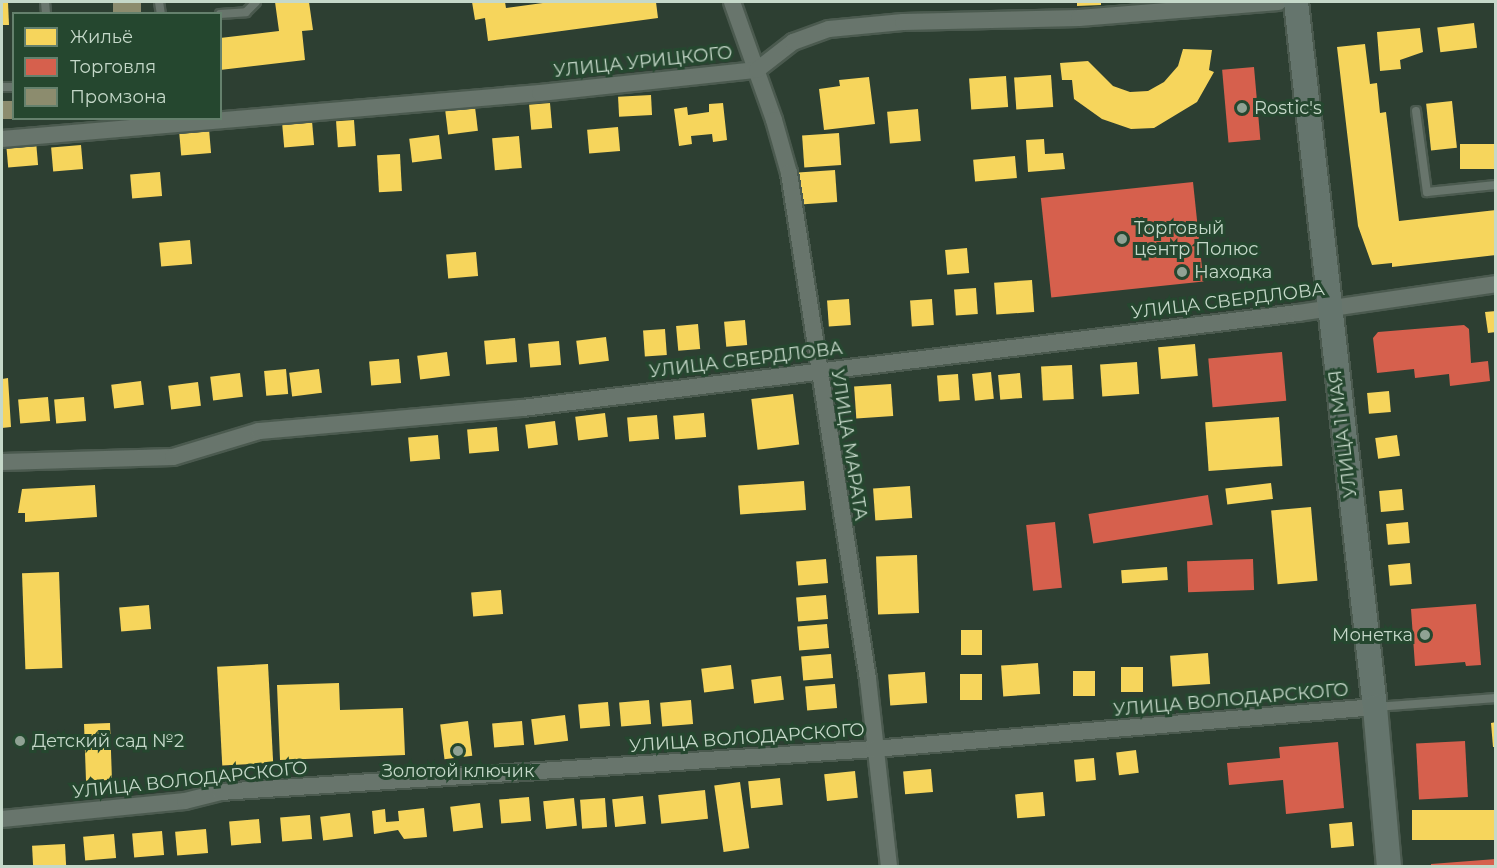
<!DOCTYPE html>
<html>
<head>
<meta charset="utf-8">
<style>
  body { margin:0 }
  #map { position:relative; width:1497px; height:868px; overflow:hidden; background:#2d3f32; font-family:Montserrat,sans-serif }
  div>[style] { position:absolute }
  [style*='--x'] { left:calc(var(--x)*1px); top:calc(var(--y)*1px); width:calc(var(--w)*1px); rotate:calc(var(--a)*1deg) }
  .homes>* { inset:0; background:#f6d55c; transform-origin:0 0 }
  .shops>* { inset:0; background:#d6604d; transform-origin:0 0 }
  .industry>* { inset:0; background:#8c8c6e; transform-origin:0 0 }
  .roads { filter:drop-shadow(2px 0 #4b5a4f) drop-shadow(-2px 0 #4b5a4f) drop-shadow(0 2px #4b5a4f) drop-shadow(0 -2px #4b5a4f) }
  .service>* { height:8px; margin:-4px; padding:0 4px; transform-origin:4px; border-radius:4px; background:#68756c }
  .minor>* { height:16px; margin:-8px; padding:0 8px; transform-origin:8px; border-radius:8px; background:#68756c }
  .secondary>* { height:24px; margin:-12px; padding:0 12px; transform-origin:12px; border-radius:12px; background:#65756d }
  .dots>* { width:16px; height:16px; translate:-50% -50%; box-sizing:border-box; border:3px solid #25472f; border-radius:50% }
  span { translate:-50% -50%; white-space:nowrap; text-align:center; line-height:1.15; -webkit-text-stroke:6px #25472f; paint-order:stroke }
  .street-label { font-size:18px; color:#c5d8c9 }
  .poi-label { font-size:18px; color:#c5d8c9 }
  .left { translate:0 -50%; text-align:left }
  .right { translate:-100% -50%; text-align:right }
  .frame { position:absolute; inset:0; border:3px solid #c5d8c9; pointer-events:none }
  .legend { position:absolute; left:12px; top:12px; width:210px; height:108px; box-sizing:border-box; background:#25472f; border:2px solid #65816d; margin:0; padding:8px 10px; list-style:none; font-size:18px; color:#c5d8c9 }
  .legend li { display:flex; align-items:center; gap:12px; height:30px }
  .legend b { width:30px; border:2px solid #65816d }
</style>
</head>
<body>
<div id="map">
  <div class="homes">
    <div style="clip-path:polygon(2px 2px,8px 2px,9px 25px,2px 25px)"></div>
    <div style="clip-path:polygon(275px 2px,309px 2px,313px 30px,302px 31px,305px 60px,220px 70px,220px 38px,279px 31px)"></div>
    <div style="clip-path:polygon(472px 2px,505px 2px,506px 8px,550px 2px,656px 2px,658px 18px,488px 41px,485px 18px,475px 20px)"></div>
    <div style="clip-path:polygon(1077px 2px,1101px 2px,1101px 5px,1077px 6px)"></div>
    <div style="left:1474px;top:23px;width:25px;height:37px;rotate:83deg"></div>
    <div style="clip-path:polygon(1420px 28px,1423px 52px,1400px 60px,1401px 69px,1380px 71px,1377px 32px)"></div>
    <div style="clip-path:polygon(1365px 44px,1370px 84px,1377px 83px,1380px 113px,1386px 112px,1399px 221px,1496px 210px,1496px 255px,1392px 267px,1392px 263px,1372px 265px,1358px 226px,1337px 47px)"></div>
    <div style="clip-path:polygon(1183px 49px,1212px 50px,1209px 70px,1214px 72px,1197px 102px,1154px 128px,1131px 129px,1102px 119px,1074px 99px,1072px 80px,1062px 80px,1060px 63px,1088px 61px,1113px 86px,1130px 92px,1148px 91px,1164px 82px,1178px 66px)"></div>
    <div style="left:1051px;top:75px;width:32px;height:37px;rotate:86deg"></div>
    <div style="left:1006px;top:76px;width:31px;height:37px;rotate:86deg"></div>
    <div style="clip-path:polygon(869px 77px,875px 124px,824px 130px,819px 89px,840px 86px,839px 80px)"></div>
    <div style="left:651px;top:95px;width:20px;height:33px;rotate:87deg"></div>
    <div style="left:1452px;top:101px;width:47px;height:26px;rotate:84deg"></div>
    <div style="left:550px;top:103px;width:25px;height:21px;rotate:85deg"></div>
    <div style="clip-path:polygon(723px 103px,727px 140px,713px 142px,712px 134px,691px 136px,692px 144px,679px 146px,674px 109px,687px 107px,688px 115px,709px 112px,709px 104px)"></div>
    <div style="left:475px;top:107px;width:24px;height:30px;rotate:83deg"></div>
    <div style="left:918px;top:109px;width:32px;height:31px;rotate:85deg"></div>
    <div style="left:354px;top:120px;width:26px;height:18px;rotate:86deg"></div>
    <div style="left:312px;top:121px;width:24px;height:30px;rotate:85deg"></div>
    <div style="left:618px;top:127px;width:24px;height:31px;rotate:85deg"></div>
    <div style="left:209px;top:129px;width:24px;height:30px;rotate:85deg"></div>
    <div style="left:839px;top:133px;width:32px;height:37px;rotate:86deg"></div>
    <div style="left:439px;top:135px;width:24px;height:30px;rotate:83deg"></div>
    <div style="left:519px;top:136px;width:32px;height:27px;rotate:85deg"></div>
    <div style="clip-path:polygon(1044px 139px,1045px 154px,1063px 153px,1065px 169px,1028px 172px,1026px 140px)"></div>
    <div style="left:36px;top:141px;width:24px;height:30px;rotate:85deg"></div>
    <div style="left:1496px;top:144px;width:25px;height:36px;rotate:90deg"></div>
    <div style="left:81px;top:145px;width:24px;height:30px;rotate:85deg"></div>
    <div style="left:400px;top:154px;width:37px;height:23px;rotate:87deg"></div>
    <div style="left:1015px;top:156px;width:22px;height:42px;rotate:85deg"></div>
    <div style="left:835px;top:170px;width:32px;height:37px;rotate:86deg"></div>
    <div style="left:160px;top:172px;width:24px;height:30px;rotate:85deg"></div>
    <div style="left:190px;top:240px;width:24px;height:31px;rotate:85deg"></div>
    <div style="left:967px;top:248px;width:25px;height:22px;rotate:85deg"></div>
    <div style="left:476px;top:252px;width:24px;height:30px;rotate:85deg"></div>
    <div style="left:1032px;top:280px;width:32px;height:38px;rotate:86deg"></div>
    <div style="left:976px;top:288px;width:26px;height:22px;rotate:86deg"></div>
    <div style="left:849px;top:299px;width:26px;height:22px;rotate:86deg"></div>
    <div style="left:932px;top:299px;width:26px;height:22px;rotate:86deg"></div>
    <div style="clip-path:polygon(1496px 311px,1496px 332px,1488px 333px,1485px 312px)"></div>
    <div style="left:745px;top:320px;width:25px;height:21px;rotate:85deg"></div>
    <div style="left:698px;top:324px;width:25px;height:22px;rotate:85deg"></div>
    <div style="left:665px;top:329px;width:26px;height:22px;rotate:86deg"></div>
    <div style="left:606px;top:337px;width:24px;height:30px;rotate:83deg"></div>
    <div style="left:515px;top:338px;width:24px;height:31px;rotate:85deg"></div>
    <div style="left:559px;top:341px;width:24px;height:31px;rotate:85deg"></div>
    <div style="left:1195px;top:344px;width:32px;height:37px;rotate:85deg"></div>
    <div style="left:447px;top:352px;width:24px;height:30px;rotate:83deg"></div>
    <div style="left:399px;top:359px;width:24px;height:30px;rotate:85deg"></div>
    <div style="left:1137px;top:362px;width:32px;height:37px;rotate:86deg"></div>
    <div style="left:1072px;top:365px;width:34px;height:31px;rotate:87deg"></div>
    <div style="left:286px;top:369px;width:25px;height:22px;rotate:85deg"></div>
    <div style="left:319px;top:369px;width:24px;height:30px;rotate:83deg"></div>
    <div style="left:991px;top:372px;width:27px;height:19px;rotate:84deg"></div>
    <div style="left:240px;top:373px;width:24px;height:30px;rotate:83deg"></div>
    <div style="left:1020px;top:373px;width:25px;height:22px;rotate:85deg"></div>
    <div style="left:958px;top:374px;width:26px;height:21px;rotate:86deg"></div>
    <div style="clip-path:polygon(8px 378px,11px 427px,2px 428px,2px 379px)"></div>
    <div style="left:141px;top:381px;width:24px;height:30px;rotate:83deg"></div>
    <div style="left:198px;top:382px;width:24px;height:30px;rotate:83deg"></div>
    <div style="left:891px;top:384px;width:32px;height:37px;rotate:86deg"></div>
    <div style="left:1389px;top:391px;width:21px;height:22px;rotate:85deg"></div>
    <div style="left:793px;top:394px;width:51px;height:42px;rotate:83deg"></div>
    <div style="left:48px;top:397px;width:24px;height:30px;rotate:85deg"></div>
    <div style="left:84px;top:397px;width:24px;height:30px;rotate:85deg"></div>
    <div style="left:605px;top:413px;width:24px;height:30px;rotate:83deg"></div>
    <div style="left:704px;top:413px;width:24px;height:31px;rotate:85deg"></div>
    <div style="left:657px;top:415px;width:24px;height:30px;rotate:85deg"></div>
    <div style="left:1279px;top:417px;width:49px;height:74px;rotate:86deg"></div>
    <div style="left:555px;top:421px;width:24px;height:30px;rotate:83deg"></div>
    <div style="left:497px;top:427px;width:24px;height:30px;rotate:85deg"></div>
    <div style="left:438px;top:435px;width:24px;height:30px;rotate:85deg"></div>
    <div style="left:1397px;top:435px;width:21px;height:22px;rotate:82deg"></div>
    <div style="left:804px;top:481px;width:29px;height:66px;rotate:86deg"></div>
    <div style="left:1271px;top:483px;width:16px;height:46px;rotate:83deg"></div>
    <div style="clip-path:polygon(95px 485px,97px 517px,25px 522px,25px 513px,18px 513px,22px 489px)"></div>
    <div style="left:910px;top:486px;width:32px;height:37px;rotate:86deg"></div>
    <div style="left:1402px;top:489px;width:21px;height:23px;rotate:85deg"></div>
    <div style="left:1311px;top:507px;width:74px;height:40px;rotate:85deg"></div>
    <div style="left:1408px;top:522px;width:21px;height:22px;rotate:85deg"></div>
    <div style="left:917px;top:555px;width:58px;height:41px;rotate:88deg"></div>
    <div style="left:826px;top:559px;width:24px;height:30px;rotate:85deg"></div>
    <div style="left:1410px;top:563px;width:21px;height:22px;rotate:85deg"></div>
    <div style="left:1167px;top:567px;width:13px;height:46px;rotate:86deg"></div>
    <div style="left:59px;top:572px;width:96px;height:37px;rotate:88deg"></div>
    <div style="left:501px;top:590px;width:24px;height:30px;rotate:85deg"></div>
    <div style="left:826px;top:595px;width:24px;height:30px;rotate:85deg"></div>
    <div style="left:149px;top:605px;width:24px;height:30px;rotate:85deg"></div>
    <div style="left:827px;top:624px;width:24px;height:30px;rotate:85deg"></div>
    <div style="left:961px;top:630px;width:21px;height:25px"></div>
    <div style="left:1208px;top:653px;width:31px;height:38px;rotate:86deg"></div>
    <div style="left:831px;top:654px;width:24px;height:30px;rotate:85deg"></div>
    <div style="left:1038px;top:663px;width:31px;height:37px;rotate:86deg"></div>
    <div style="left:268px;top:664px;width:99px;height:51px;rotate:87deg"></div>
    <div style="left:731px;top:665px;width:24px;height:30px;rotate:83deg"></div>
    <div style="left:1121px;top:667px;width:22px;height:25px"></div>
    <div style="left:1073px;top:671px;width:22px;height:25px"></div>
    <div style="left:925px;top:672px;width:31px;height:37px;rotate:86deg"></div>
    <div style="left:960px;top:674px;width:22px;height:26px"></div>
    <div style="left:781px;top:676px;width:24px;height:30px;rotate:83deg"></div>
    <div style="clip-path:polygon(339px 683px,340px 710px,403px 708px,405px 755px,280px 760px,277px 685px)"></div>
    <div style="left:835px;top:684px;width:24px;height:30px;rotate:85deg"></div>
    <div style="left:649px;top:700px;width:24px;height:30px;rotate:85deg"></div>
    <div style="left:691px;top:700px;width:24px;height:31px;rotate:85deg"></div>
    <div style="left:608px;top:702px;width:24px;height:30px;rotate:85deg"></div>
    <div style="left:565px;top:715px;width:26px;height:34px;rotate:83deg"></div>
    <div style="left:468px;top:721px;width:35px;height:28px;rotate:83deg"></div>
    <div style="left:522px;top:721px;width:24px;height:30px;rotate:85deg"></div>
    <div style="clip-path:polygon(1496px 722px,1496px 747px,1493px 747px,1491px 723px)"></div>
    <div style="left:110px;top:723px;width:57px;height:26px;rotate:88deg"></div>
    <div style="left:1136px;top:750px;width:23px;height:20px;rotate:83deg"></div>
    <div style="left:1094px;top:758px;width:22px;height:20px;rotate:85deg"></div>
    <div style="left:931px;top:769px;width:23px;height:28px;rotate:85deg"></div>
    <div style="left:855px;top:771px;width:27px;height:31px;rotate:84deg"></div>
    <div style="left:780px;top:778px;width:27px;height:32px;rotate:84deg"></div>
    <div style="left:740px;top:782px;width:67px;height:26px;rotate:82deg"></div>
    <div style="left:705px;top:790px;width:29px;height:47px;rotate:84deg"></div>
    <div style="left:1043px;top:792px;width:24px;height:28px;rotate:85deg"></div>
    <div style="left:643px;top:796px;width:28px;height:31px;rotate:84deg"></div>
    <div style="left:529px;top:797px;width:24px;height:30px;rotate:85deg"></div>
    <div style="left:574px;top:798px;width:28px;height:31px;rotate:84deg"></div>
    <div style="left:605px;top:798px;width:29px;height:25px;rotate:86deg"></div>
    <div style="left:480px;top:803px;width:25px;height:30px;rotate:83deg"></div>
    <div style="clip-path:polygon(424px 808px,427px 837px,404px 839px,398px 830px,374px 834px,372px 811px,385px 809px,386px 822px,399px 821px,398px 811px)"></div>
    <div style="left:1496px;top:810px;width:30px;height:84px;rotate:90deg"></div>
    <div style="left:350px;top:813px;width:24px;height:30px;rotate:83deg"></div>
    <div style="left:310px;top:815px;width:24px;height:30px;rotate:85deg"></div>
    <div style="left:259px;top:819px;width:24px;height:30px;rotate:85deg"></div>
    <div style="left:1352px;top:822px;width:24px;height:23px;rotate:85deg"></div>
    <div style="left:206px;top:829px;width:24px;height:31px;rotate:85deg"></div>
    <div style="left:162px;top:831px;width:24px;height:30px;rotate:85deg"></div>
    <div style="left:114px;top:834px;width:24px;height:31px;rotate:85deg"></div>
    <div style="left:65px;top:844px;width:22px;height:33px;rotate:87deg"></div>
  </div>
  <div class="shops">
    <div style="left:1254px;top:67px;width:73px;height:32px;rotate:85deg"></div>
    <div style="left:1193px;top:182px;width:100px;height:153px;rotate:84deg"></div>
    <div style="clip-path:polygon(1464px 325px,1469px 329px,1471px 363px,1488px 361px,1490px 381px,1450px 386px,1449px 374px,1415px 378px,1414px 369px,1377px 373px,1373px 338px,1378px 332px)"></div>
    <div style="left:1282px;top:352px;width:49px;height:74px;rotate:85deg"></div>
    <div style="left:1208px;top:495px;width:30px;height:121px;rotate:81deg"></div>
    <div style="left:1055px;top:522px;width:66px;height:29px;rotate:84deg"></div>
    <div style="left:1253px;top:559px;width:31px;height:66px;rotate:88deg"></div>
    <div style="clip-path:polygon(1476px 604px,1481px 665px,1466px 666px,1465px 662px,1415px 666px,1411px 609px)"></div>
    <div style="left:1465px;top:741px;width:56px;height:49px;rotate:87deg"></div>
    <div style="clip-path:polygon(1338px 742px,1344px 808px,1286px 814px,1283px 780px,1229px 785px,1227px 763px,1280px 758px,1279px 747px)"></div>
    <div style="clip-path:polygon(1496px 859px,1496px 866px,1431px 866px,1431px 864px)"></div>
  </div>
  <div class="industry">
    <div style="left:113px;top:2px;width:28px;height:12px"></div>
    <div style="left:2px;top:101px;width:12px;height:18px"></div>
  </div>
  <div class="roads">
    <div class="service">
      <div style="--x:45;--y:2;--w:12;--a:85"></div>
      <div style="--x:159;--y:2;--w:12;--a:81"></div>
      <div style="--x:220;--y:14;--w:26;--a:-4"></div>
      <div style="--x:246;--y:12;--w:14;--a:-45"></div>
      <div style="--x:2;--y:87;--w:12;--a:0"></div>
      <div style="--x:1416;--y:111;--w:82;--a:82.3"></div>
      <div style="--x:1427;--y:192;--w:69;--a:-5.8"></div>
      <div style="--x:1376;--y:707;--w:120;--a:-4.3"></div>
    </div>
    <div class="minor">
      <div style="--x:732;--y:2;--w:125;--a:70.4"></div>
      <div style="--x:774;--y:120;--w:55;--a:74.2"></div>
      <div style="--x:789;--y:173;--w:512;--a:81.13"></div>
      <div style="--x:868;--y:679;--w:188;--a:83.6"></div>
      <div style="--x:2;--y:139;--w:540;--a:-4.89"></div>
      <div style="--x:540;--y:93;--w:218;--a:-6.1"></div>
      <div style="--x:757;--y:70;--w:46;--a:-37.9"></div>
      <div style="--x:793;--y:42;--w:38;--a:-20"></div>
      <div style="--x:829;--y:29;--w:74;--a:-5.4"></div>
      <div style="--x:903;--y:22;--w:176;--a:-1.3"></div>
      <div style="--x:1079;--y:18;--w:200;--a:-4.6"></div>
      <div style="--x:2;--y:462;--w:171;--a:-1.7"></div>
      <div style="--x:173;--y:457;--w:90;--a:-16.8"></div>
      <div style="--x:259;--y:431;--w:264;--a:-5"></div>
      <div style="--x:522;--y:408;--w:782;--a:-6.98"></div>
      <div style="--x:1298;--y:313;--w:200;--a:-8.3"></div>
      <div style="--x:2;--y:819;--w:184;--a:-5.6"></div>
      <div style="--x:185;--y:801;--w:36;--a:-14"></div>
      <div style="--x:220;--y:792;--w:655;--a:-3.76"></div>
      <div style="--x:874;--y:749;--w:503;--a:-4.79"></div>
    </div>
    <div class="secondary">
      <div style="--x:1296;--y:2;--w:709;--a:83.61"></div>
      <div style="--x:1375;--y:707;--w:160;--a:85"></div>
    </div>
  </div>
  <div class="dots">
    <div style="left:1242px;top:108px;background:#90a294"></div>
    <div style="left:1122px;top:239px;background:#90a294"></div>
    <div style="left:1182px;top:272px;background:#90a294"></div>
    <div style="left:1425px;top:635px;background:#90a294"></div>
    <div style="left:20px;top:741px;background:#90a294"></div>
    <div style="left:458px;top:751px;background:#90a294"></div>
  </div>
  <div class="street-label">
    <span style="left:643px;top:62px;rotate:-6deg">УЛИЦА УРИЦКОГО</span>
    <span style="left:1228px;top:301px;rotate:-7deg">УЛИЦА СВЕРДЛОВА</span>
    <span style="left:746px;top:360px;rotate:-7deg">УЛИЦА СВЕРДЛОВА</span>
    <span style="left:1343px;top:434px;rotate:-97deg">УЛИЦА 1 МАЯ</span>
    <span style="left:849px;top:445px;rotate:81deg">УЛИЦА МАРАТА</span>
    <span style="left:1231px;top:700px;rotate:-5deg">УЛИЦА ВОЛОДАРСКОГО</span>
    <span style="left:747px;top:738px;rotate:-4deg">УЛИЦА ВОЛОДАРСКОГО</span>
    <span style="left:190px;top:780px;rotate:-6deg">УЛИЦА ВОЛОДАРСКОГО</span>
  </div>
  <div class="poi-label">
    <span class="left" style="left:1254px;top:108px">Rostic's</span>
    <span class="left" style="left:1134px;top:239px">Торговый<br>центр Полюс</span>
    <span class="left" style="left:1194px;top:272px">Находка</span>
    <span class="right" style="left:1413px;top:635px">Монетка</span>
    <span class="left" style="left:32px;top:741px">Детский сад №2</span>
    <span style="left:458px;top:771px">Золотой ключик</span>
  </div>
  <div class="frame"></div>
  <ul class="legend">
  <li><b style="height:16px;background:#f6d55c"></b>Жильё</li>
  <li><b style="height:16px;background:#d6604d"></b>Торговля</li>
  <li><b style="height:16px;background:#8c8c6e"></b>Промзона</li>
  </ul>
</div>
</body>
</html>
